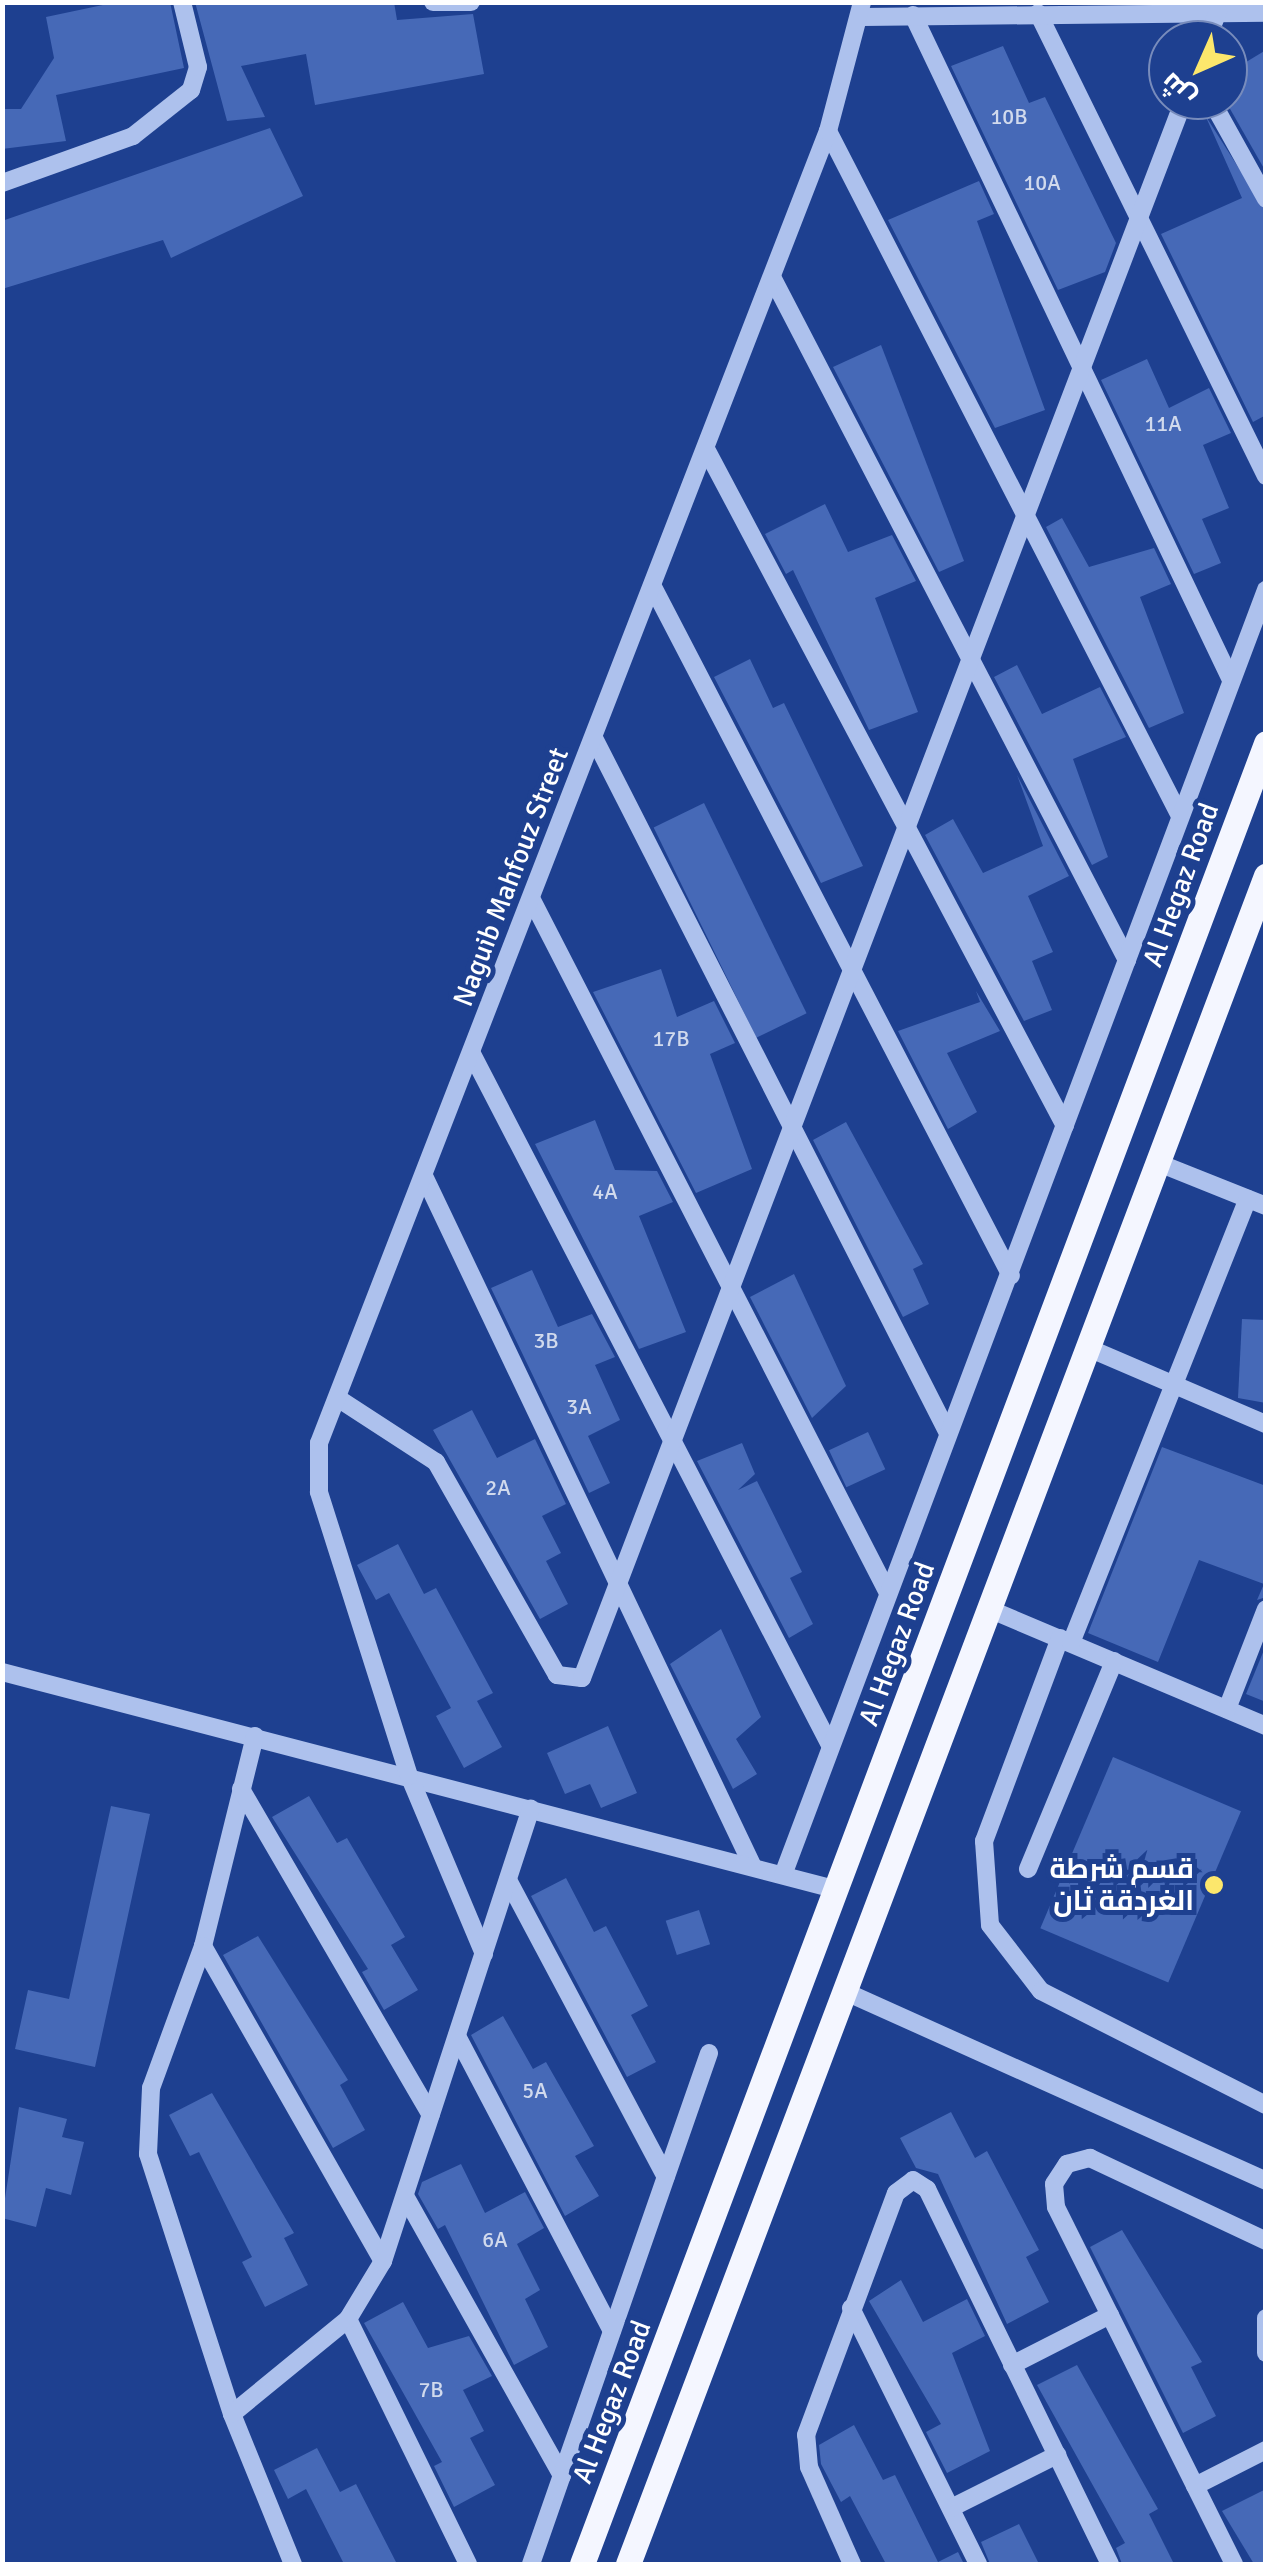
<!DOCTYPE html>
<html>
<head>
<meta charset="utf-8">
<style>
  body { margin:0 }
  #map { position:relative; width:1268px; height:2567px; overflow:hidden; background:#1e4090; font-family:Signika,Cairo,sans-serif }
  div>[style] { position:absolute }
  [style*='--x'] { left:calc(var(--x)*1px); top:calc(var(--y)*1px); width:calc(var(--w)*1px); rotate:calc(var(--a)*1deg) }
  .building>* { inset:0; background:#4669b7; transform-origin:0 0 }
  .minor>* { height:18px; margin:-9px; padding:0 9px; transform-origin:9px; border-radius:9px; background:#adc1ed }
  .major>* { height:25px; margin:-12.5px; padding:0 12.5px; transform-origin:12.5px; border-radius:12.5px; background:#f4f6ff }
  .dots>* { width:28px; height:28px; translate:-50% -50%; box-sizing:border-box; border:5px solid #1e4090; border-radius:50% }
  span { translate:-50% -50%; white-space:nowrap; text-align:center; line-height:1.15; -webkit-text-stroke:10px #1e4090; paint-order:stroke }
  .number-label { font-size:22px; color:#d1daed }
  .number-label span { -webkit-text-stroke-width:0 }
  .street-label { font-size:28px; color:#fff }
  .poi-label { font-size:28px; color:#fff; font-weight:700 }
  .right { translate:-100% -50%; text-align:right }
  .frame { position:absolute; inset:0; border:5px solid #fff; pointer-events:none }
  .north { position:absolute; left:1148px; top:20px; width:100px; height:100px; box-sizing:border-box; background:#1e4090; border:2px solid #788cbc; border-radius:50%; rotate:225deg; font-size:28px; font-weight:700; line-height:40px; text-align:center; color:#fff }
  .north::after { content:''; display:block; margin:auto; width:35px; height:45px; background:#fce76c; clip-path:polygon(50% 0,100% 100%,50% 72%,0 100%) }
</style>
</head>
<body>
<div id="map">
  <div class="building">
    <div style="clip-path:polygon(117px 2px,170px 2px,184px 68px,56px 95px,66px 141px,2px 149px,2px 109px,21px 109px,54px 58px,46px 17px)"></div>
    <div style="clip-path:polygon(195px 2px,394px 2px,397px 20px,473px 14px,484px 74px,315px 105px,306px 54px,241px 66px,265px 117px,227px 121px)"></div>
    <div style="clip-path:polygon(1003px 46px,1029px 103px,1045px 97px,1116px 243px,1105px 272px,1058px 290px,951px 66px)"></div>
    <div style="clip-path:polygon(1266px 50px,1266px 172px,1225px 100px,1228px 73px)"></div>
    <div style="clip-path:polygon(1205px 115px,1266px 211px,1266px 415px,1253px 422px,1161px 234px,1242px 198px)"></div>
    <div style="clip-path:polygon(270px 128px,303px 196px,171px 258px,163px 240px,2px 289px,2px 221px)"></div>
    <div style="clip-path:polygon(979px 181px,994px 214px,977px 221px,1045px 410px,995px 428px,888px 220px)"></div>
    <div style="clip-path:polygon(881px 345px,964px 561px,939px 572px,833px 367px)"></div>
    <div style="clip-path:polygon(1147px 359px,1169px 408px,1209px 388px,1231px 433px,1203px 445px,1229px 508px,1202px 519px,1221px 563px,1194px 574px,1101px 380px)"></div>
    <div style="clip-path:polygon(825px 504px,848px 552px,892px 535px,916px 581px,875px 598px,918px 712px,869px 730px,793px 570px,786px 574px,765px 534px)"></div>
    <div style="clip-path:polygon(1062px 518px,1089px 567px,1154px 548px,1171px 584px,1140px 597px,1184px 713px,1149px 728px,1046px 527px)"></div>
    <div style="clip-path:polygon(750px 659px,773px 708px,784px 703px,863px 866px,821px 883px,714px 677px)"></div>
    <div style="clip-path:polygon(1017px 665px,1042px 714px,1100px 687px,1126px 737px,1073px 759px,1108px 857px,1092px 865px,994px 677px)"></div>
    <div style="clip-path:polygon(1017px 775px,1069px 876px,1028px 896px,1053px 952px,1032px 961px,1052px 1010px,1024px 1021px,925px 835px,953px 819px,983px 873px,1043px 846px)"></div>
    <div style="left:704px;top:803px;width:234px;height:56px;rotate:64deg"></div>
    <div style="clip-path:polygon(661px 969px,677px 1017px,714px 1001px,735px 1043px,710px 1054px,752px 1169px,696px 1193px,593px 992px)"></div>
    <div style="clip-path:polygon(976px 991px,1000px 1031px,947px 1053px,977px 1112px,948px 1129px,898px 1031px,980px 1002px)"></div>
    <div style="clip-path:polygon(595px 1120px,615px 1170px,657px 1171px,673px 1202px,639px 1216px,686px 1332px,639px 1349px,535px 1144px)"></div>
    <div style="clip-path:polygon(846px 1122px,923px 1264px,913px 1269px,929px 1304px,903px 1317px,813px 1140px)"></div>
    <div style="clip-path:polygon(532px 1270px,558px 1327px,592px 1314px,615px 1357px,595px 1365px,620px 1420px,588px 1436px,610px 1483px,589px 1493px,491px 1288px)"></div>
    <div style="clip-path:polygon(794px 1274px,846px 1386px,812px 1418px,750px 1297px)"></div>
    <div style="clip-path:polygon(1242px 1319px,1266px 1320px,1266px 1403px,1238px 1398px)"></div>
    <div style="clip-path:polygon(472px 1410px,497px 1458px,535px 1439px,566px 1504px,542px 1516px,561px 1553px,546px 1561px,568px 1604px,540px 1619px,433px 1430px)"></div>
    <div style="left:868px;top:1432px;width:41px;height:43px;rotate:65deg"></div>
    <div style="clip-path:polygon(742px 1443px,755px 1474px,738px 1490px,757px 1481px,802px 1572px,790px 1578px,813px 1624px,789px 1638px,697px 1461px)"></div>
    <div style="clip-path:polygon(1162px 1447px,1266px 1486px,1266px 1597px,1257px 1600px,1264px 1584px,1199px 1560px,1158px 1662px,1088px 1633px)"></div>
    <div style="clip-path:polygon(398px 1544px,424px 1594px,436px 1588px,493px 1693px,477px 1701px,502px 1747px,464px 1768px,436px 1716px,451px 1708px,389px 1593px,376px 1600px,357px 1565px)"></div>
    <div style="clip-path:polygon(721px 1629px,761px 1717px,736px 1739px,757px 1774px,733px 1789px,670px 1664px)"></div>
    <div style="clip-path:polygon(1266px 1645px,1266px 1702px,1246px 1694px)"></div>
    <div style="clip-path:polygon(608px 1726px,637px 1793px,601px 1808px,590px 1784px,565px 1794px,547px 1753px)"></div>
    <div style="left:1113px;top:1757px;width:139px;height:186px;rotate:23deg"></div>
    <div style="clip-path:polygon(309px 1796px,337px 1843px,347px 1838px,405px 1937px,391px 1945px,418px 1990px,384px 2010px,362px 1972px,368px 1969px,272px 1817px)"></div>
    <div style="clip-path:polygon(111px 1806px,150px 1814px,95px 2067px,15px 2049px,28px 1990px,69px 1999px)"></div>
    <div style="clip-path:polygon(566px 1878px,594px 1932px,606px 1926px,648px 2006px,631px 2015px,656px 2062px,627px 2077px,531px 1896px)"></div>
    <div style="left:699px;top:1910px;width:36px;height:35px;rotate:72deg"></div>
    <div style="clip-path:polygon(258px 1936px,348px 2080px,340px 2085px,365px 2130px,333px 2148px,223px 1955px)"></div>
    <div style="clip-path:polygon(503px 2016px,533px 2069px,546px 2062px,594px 2146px,575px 2156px,599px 2196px,565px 2216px,471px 2035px)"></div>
    <div style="clip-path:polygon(212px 2093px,294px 2233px,284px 2238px,308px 2285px,265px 2307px,242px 2262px,252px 2257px,199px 2152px,190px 2156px,169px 2115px)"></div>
    <div style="clip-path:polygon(19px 2107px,67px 2119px,62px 2137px,84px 2142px,71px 2195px,46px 2188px,36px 2227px,2px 2218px)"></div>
    <div style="clip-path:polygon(951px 2112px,975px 2158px,987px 2151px,1039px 2250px,1026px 2257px,1049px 2302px,1007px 2324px,938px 2174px,916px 2168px,900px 2138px)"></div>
    <div style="clip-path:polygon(461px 2164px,485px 2213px,525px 2192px,544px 2228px,517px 2244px,540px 2290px,525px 2299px,548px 2347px,514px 2365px,445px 2225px,438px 2229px,418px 2194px,422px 2182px)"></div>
    <div style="clip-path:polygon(1122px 2230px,1202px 2362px,1191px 2367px,1216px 2416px,1183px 2433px,1090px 2247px)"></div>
    <div style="clip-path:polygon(901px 2280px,923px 2322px,967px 2299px,985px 2336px,952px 2353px,990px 2451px,947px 2473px,926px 2432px,941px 2424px,869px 2301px)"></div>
    <div style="clip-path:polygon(403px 2302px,428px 2348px,469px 2336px,492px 2376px,463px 2390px,484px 2431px,470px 2438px,495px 2485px,454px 2507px,434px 2466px,442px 2462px,364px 2323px)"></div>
    <div style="clip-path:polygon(1077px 2365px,1158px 2509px,1149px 2514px,1174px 2564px,1122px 2564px,1116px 2548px,1125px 2543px,1037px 2385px)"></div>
    <div style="clip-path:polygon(854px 2425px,883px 2480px,895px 2475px,938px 2562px,958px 2552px,964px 2564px,886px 2564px,850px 2496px,841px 2502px,821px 2464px,819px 2445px)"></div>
    <div style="clip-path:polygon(317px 2448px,340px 2492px,356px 2484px,397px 2564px,344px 2564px,306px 2489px,288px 2499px,274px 2470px)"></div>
    <div style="clip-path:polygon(1266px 2489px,1266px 2564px,1254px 2564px,1222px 2511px)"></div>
    <div style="clip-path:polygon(1019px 2524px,1039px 2564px,990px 2564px,981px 2542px)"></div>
  </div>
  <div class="minor">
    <div style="--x:433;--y:2;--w:38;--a:0"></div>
    <div style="--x:1038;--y:13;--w:516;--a:63.78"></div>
    <div style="--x:913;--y:15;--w:737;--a:64.44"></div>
    <div style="--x:862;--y:17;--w:404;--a:-0.6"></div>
    <div style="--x:1207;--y:40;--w:31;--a:-69"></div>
    <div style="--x:1211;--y:100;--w:113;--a:60.9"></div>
    <div style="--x:828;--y:131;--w:768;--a:62.8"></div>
    <div style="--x:2;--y:183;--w:139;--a:-19.7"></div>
    <div style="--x:133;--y:136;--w:74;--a:-38.4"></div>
    <div style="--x:191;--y:90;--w:24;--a:-73"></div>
    <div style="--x:198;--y:67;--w:67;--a:-103.8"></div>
    <div style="--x:772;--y:277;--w:770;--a:62.54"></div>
    <div style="--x:706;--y:449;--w:766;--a:62.06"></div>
    <div style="--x:653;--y:587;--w:776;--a:62.54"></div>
    <div style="--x:594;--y:738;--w:780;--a:63.01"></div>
    <div style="--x:532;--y:900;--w:779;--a:62.81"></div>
    <div style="--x:472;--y:1054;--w:778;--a:62.61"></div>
    <div style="--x:1156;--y:1162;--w:118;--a:21.8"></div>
    <div style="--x:425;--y:1178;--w:763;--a:64.54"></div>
    <div style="--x:1086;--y:1347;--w:196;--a:23.2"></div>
    <div style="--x:339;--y:1399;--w:116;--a:33"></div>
    <div style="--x:436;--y:1462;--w:245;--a:60.4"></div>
    <div style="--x:557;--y:1675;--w:25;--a:7"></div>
    <div style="--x:582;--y:1678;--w:1689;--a:-69.12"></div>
    <div style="--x:989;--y:1609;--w:301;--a:22.9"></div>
    <div style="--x:1060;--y:1638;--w:217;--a:110.5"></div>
    <div style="--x:984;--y:1841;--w:84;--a:85.9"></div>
    <div style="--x:990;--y:1925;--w:83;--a:52.3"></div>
    <div style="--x:1041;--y:1991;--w:252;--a:26.9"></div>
    <div style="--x:1071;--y:1643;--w:478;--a:-68.3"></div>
    <div style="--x:2;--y:1672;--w:864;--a:14.62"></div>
    <div style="--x:1227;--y:1709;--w:107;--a:-68.7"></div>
    <div style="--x:255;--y:1736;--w:216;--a:103.9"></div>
    <div style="--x:203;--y:1946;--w:151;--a:110.1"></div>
    <div style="--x:151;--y:2088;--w:66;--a:92.6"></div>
    <div style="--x:148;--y:2154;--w:273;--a:72.1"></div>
    <div style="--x:232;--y:2414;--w:162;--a:67.9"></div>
    <div style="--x:241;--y:1789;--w:377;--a:59.8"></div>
    <div style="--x:1028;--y:1869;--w:225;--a:-67.5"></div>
    <div style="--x:783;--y:1875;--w:1373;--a:-69.4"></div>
    <div style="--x:508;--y:1880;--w:336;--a:62"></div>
    <div style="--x:203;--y:1946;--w:363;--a:60.3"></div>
    <div style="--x:484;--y:1954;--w:193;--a:-112.8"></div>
    <div style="--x:409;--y:1776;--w:298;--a:-107.6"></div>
    <div style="--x:319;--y:1492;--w:49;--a:-90"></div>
    <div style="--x:319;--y:1443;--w:1407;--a:-68.8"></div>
    <div style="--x:828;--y:131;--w:133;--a:-75.2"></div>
    <div style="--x:846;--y:1992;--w:461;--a:24.2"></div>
    <div style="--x:457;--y:2036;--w:333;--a:62.3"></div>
    <div style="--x:405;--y:2196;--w:321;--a:60.7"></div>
    <div style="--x:851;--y:2308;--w:286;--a:63.6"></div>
    <div style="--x:1266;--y:2318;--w:35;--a:90"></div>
    <div style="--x:348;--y:2319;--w:273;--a:63.9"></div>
    <div style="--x:1012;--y:2365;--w:110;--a:-27"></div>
    <div style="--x:232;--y:2414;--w:150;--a:-39.3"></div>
    <div style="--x:348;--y:2319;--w:68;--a:-58.9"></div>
    <div style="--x:383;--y:2261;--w:476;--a:-71.9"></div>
    <div style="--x:1195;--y:2486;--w:80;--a:-26.9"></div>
    <div style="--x:951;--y:2508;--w:119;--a:-26.6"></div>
    <div style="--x:531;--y:2564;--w:541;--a:-70.79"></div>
    <div style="--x:852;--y:2564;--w:106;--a:-113.9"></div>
    <div style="--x:809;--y:2467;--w:32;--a:-95"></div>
    <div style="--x:806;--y:2435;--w:258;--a:-69.6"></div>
    <div style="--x:896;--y:2193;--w:21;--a:-37"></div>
    <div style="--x:913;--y:2180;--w:17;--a:33"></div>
    <div style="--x:927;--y:2189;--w:417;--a:64"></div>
    <div style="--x:1234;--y:2564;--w:399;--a:-116.5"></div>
    <div style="--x:1056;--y:2207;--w:23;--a:-95"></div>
    <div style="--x:1054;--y:2184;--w:24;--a:-57"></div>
    <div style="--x:1067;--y:2164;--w:24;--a:-15"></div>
    <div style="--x:1090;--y:2158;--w:195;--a:25.2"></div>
  </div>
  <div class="major">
    <div style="--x:582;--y:2564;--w:1945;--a:-69.41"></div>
    <div style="--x:628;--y:2564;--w:1805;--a:-69.3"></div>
  </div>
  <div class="dots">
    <div style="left:1214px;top:1885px;background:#fce76c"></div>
  </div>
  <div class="number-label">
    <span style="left:1009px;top:117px">10B</span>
    <span style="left:1042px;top:183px">10A</span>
    <span style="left:1163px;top:424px">11A</span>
    <span style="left:671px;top:1039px">17B</span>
    <span style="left:605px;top:1192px">4A</span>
    <span style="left:546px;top:1341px">3B</span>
    <span style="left:579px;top:1407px">3A</span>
    <span style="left:498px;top:1488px">2A</span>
    <span style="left:535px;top:2091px">5A</span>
    <span style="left:495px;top:2240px">6A</span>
    <span style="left:431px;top:2390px">7B</span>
  </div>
  <div class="street-label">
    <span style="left:511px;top:877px;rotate:-69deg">Naguib Mahfouz Street</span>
    <span style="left:1181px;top:885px;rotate:-70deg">Al Hegaz Road</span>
    <span style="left:897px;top:1644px;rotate:-70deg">Al Hegaz Road</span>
    <span style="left:612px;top:2402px;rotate:-69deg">Al Hegaz Road</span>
  </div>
  <div class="poi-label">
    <span class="right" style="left:1194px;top:1885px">قسم شرطة<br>الغردقة ثان</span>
  </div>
  <div class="frame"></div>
  <div class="north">ش</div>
</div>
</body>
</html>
